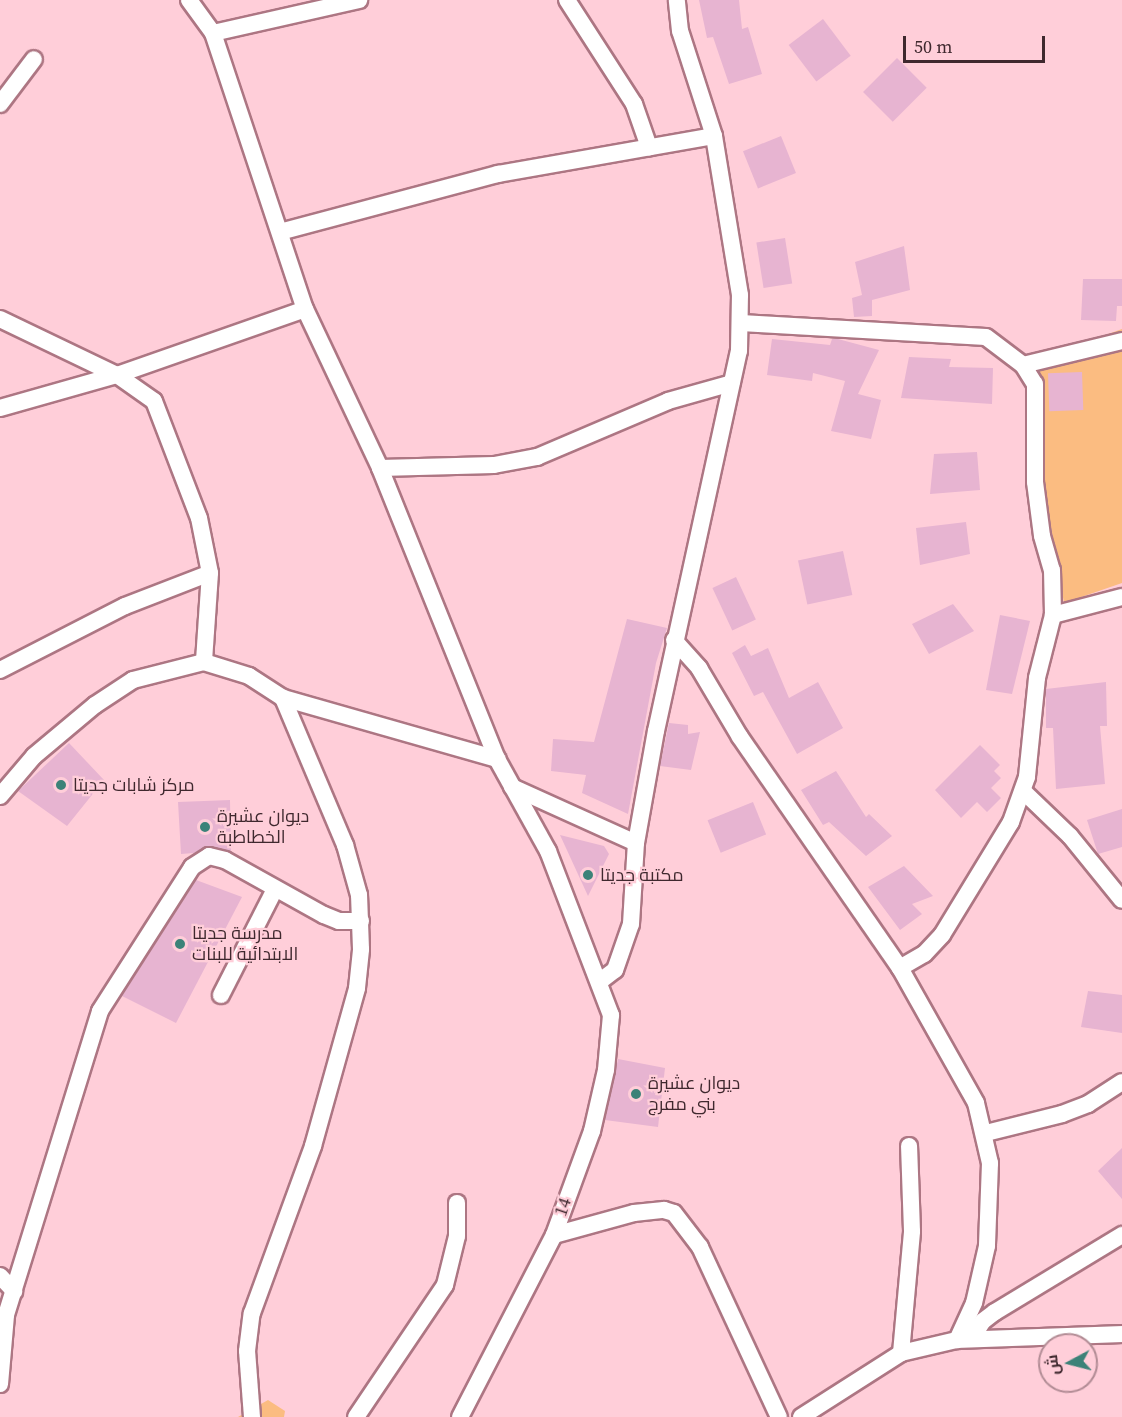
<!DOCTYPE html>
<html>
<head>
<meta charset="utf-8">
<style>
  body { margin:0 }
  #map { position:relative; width:1122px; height:1417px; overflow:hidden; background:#ffced9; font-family:"Source Serif 4",Cairo,serif }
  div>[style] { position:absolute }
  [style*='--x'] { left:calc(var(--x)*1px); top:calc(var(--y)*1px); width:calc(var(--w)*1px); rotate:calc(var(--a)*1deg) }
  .green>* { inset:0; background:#fbbc81 }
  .building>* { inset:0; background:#e7b4d1; transform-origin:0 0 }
  .roads { filter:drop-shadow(2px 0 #ad7683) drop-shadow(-2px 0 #ad7683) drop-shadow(0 2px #ad7683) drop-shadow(0 -2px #ad7683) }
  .street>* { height:16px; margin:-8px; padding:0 8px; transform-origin:8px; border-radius:8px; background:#fff }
  .dots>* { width:16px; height:16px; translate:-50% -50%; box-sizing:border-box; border:3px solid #ffced9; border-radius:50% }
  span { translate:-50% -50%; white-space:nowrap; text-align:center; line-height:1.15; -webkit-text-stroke:4.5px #ffced9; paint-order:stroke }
  .poi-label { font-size:18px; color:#3f282e }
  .left { translate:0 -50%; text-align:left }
  .street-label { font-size:18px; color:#3f282e }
  .north { position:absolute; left:1038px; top:1333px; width:60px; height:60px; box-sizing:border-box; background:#ffced9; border:2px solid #b28c95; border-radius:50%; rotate:263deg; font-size:16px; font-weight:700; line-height:24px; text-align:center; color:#3f282e }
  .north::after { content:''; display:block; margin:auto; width:21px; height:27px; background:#3c8278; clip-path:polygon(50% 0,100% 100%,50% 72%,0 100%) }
  .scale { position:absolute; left:903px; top:36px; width:142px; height:27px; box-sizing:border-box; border:3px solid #3f282e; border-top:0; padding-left:8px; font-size:18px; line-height:21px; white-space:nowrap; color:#3f282e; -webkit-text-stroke:4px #ffced9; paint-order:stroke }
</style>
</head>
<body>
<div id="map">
  <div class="green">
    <div style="clip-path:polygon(1122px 329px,1122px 583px,1064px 603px,1023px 365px)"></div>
    <div style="clip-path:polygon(268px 1400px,285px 1411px,284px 1417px,238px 1417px)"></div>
  </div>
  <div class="building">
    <div style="clip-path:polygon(699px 0,739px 0,742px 29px,748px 27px,762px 74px,729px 84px,713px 37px,707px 38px)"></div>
    <div style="left:823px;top:19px;width:46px;height:43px;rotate:53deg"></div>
    <div style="left:897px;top:58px;width:42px;height:48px;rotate:45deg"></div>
    <div style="left:781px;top:136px;width:40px;height:41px;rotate:68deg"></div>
    <div style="left:785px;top:238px;width:46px;height:29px;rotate:81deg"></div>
    <div style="clip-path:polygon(904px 246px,910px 290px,872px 300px,872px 316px,854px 317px,852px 298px,862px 295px,855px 262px)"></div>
    <div style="clip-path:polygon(1083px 279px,1122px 279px,1122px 306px,1117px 306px,1116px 321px,1081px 320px)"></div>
    <div style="clip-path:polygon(772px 339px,830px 345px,832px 339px,838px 339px,879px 350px,858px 394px,881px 400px,871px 439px,831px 431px,845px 381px,813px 373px,812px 381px,767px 375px)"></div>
    <div style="clip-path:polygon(909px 357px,951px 359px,949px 367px,993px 368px,992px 404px,901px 398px)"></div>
    <div style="left:1082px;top:372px;width:38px;height:34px;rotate:88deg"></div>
    <div style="clip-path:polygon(977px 452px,980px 490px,930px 494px,934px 454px)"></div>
    <div style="clip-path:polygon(966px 522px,970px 554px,920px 565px,916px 528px)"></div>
    <div style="left:843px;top:551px;width:45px;height:46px;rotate:78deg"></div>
    <div style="left:736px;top:577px;width:47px;height:26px;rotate:65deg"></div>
    <div style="clip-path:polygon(953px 604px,974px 631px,929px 654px,912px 624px)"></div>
    <div style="clip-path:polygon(1000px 615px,1030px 621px,1012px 694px,986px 690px)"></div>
    <div style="clip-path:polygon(627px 619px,667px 628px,656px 663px,628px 814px,582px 793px,586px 775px,551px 771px,553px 739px,594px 742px)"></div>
    <div style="clip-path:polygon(745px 645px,751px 656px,768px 648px,789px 698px,818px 682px,843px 728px,797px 754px,763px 692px,754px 696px,732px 653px)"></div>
    <div style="clip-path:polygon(1106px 682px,1107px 726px,1100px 726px,1105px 784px,1056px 789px,1053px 728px,1046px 728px,1046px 689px)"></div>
    <div style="clip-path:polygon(669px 723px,688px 725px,688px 734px,700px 732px,691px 770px,660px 766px)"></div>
    <div style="clip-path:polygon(69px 743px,104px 780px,67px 826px,18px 791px)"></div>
    <div style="clip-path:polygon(980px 745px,1000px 765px,994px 771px,1001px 778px,991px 788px,1001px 798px,987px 812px,977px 802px,961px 818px,935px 790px)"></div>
    <div style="clip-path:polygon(836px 771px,866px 817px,869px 814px,892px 836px,866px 856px,829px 822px,823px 825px,801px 790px)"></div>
    <div style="clip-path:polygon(230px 800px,231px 851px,208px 846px,194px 853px,181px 854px,178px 802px)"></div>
    <div style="left:753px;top:802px;width:35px;height:49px;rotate:68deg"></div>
    <div style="clip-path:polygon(1122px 809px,1122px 847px,1098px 854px,1087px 820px)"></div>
    <div style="clip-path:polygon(560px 835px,604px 846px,609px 854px,588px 896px)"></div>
    <div style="clip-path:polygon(904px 866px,933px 896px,912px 904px,922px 914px,900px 930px,868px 887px)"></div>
    <div style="clip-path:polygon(196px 880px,242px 897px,176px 1023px,122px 996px)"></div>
    <div style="clip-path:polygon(1088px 991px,1122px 995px,1122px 1033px,1081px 1027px)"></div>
    <div style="clip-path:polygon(618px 1059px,665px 1068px,658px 1127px,605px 1120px)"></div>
    <div style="clip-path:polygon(1122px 1148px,1122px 1199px,1098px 1171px)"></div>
  </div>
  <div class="roads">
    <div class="street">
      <div style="--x:189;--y:0;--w:41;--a:54"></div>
      <div style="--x:213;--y:33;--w:291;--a:71.6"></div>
      <div style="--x:305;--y:309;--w:176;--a:64.7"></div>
      <div style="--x:380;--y:468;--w:314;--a:68.1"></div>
      <div style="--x:497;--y:759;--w:105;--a:61"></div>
      <div style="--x:548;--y:851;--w:176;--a:69"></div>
      <div style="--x:611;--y:1015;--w:55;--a:95.2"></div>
      <div style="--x:606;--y:1070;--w:63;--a:102.9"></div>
      <div style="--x:592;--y:1131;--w:111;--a:110.1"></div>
      <div style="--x:554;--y:1235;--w:205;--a:117.3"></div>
      <div style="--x:567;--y:0;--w:124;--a:57.2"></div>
      <div style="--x:634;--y:104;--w:46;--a:70.8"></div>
      <div style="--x:213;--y:33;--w:150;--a:-12.7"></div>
      <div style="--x:0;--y:104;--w:56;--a:-52.9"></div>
      <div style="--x:280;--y:232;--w:226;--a:-14.9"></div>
      <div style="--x:498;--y:174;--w:219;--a:-10"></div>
      <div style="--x:0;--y:319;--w:130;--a:25.6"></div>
      <div style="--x:117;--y:375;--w:45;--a:35.1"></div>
      <div style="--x:154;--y:401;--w:125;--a:69"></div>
      <div style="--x:199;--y:518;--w:56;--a:78.7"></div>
      <div style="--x:210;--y:573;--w:89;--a:93.9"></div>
      <div style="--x:741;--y:323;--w:245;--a:3.3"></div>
      <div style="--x:986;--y:337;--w:46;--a:37.1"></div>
      <div style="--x:1023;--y:365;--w:22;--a:58"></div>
      <div style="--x:1035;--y:384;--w:98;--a:90"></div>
      <div style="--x:1035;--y:482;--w:54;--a:82.6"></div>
      <div style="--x:1042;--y:536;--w:35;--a:74"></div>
      <div style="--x:1052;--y:570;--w:45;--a:88.7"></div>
      <div style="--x:1053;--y:615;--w:65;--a:104.3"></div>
      <div style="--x:1037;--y:678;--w:100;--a:95.8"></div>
      <div style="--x:1027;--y:777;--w:48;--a:109.6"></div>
      <div style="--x:1011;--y:822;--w:132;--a:121.4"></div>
      <div style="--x:942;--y:935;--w:26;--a:133"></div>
      <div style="--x:924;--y:954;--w:28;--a:150"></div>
      <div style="--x:1023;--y:365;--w:102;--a:-13.6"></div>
      <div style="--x:0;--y:408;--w:122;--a:-15.8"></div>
      <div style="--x:117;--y:375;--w:199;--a:-19.3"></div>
      <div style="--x:380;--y:468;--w:114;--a:-1.5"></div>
      <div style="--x:494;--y:465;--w:44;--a:-10.5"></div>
      <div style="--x:537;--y:457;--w:142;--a:-23.1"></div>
      <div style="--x:668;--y:401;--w:66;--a:-15.7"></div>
      <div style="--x:1053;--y:615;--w:71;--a:-14.6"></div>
      <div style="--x:674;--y:640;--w:38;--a:48"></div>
      <div style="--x:699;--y:668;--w:80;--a:59.3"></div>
      <div style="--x:740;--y:737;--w:281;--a:55.3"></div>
      <div style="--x:900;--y:968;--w:155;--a:60.6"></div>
      <div style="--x:976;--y:1103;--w:62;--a:76.9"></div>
      <div style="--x:990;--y:1163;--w:83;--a:92.1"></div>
      <div style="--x:987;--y:1246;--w:58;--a:102.8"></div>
      <div style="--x:974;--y:1303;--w:41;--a:114.7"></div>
      <div style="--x:0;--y:670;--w:140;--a:-27.1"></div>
      <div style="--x:125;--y:606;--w:91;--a:-21.2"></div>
      <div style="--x:512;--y:787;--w:136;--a:24.3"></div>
      <div style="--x:1023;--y:791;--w:65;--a:43.8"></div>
      <div style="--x:1070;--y:836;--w:82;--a:50.9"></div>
      <div style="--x:0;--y:796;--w:52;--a:-49.6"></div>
      <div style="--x:34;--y:756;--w:80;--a:-39.9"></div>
      <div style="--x:95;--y:705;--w:45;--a:-33.3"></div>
      <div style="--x:133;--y:680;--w:73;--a:-14.2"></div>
      <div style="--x:204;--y:662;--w:47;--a:17.3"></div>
      <div style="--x:249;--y:676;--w:40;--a:32.9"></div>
      <div style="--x:283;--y:698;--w:223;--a:15.9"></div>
      <div style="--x:599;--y:982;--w:20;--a:-37"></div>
      <div style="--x:615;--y:970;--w:49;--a:-70.8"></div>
      <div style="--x:631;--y:924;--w:81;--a:-86.5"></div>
      <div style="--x:636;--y:843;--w:114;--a:-79.9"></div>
      <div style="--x:656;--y:731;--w:389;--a:-77.7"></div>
      <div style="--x:739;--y:351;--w:56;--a:-89"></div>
      <div style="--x:740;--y:295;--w:161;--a:-99.3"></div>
      <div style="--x:714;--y:136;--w:110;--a:-107.9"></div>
      <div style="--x:680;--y:31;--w:31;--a:-96"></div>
      <div style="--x:221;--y:995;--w:119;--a:-63"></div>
      <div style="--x:986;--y:1133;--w:78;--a:-14"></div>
      <div style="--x:1062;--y:1114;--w:28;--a:-21"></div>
      <div style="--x:1088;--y:1104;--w:40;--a:-32.9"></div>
      <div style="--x:554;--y:1235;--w:83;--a:-15.4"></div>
      <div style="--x:634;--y:1213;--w:30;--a:-6"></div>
      <div style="--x:664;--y:1210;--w:10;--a:17"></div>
      <div style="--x:674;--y:1213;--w:43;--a:52.6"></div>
      <div style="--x:700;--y:1247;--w:187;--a:65.1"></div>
      <div style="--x:0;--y:1276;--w:21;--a:47"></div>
      <div style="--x:972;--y:1338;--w:20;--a:-57"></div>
      <div style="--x:983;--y:1321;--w:15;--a:-37"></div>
      <div style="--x:995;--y:1312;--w:149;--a:-31.2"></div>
      <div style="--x:901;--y:1353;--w:122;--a:-84.8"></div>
      <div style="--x:912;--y:1231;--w:85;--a:-92"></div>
      <div style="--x:0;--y:1384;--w:69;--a:-85"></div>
      <div style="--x:6;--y:1315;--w:318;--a:-72.8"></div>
      <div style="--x:100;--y:1011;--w:171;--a:-57.4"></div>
      <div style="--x:192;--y:867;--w:20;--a:-33"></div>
      <div style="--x:209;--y:856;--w:16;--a:14"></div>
      <div style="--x:225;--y:860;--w:113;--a:29.1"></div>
      <div style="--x:324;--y:915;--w:16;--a:22"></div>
      <div style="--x:339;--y:921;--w:22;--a:0"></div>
      <div style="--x:252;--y:1417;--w:66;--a:-94.3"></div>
      <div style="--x:247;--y:1351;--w:38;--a:-83"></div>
      <div style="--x:252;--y:1313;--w:178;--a:-69.9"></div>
      <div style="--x:313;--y:1146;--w:164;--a:-74.4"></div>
      <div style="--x:357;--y:988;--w:39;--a:-84"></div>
      <div style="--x:361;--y:949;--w:54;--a:-92.1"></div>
      <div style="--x:359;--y:895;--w:52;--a:-105.6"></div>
      <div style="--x:345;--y:845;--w:160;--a:-112.9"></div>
      <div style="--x:356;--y:1417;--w:159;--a:-56"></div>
      <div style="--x:445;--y:1285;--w:50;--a:-76.2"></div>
      <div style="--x:457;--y:1236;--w:33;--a:-90"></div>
      <div style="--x:801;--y:1417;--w:119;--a:-32.6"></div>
      <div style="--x:901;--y:1353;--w:57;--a:-13.1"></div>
      <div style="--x:957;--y:1340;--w:165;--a:-2.1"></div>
    </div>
  </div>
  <div class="dots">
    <div style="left:61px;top:785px;background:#3c8278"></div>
    <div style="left:205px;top:827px;background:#3c8278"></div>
    <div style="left:588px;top:875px;background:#3c8278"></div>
    <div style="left:180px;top:944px;background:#3c8278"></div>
    <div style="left:636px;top:1094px;background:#3c8278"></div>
  </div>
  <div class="poi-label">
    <span class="left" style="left:73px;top:785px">مركز شابات جديتا</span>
    <span class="left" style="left:217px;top:827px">ديوان عشيرة<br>الخطاطبة</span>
    <span class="left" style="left:600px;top:875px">مكتبة جديتا</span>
    <span class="left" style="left:192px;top:944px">مدرسة جديتا<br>الابتدائية للبنات</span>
    <span class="left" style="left:648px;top:1094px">ديوان عشيرة<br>بني مفرج</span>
  </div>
  <div class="street-label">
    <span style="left:563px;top:1207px;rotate:-71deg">14</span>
  </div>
  <div class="north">ش</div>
  <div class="scale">50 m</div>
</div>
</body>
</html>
